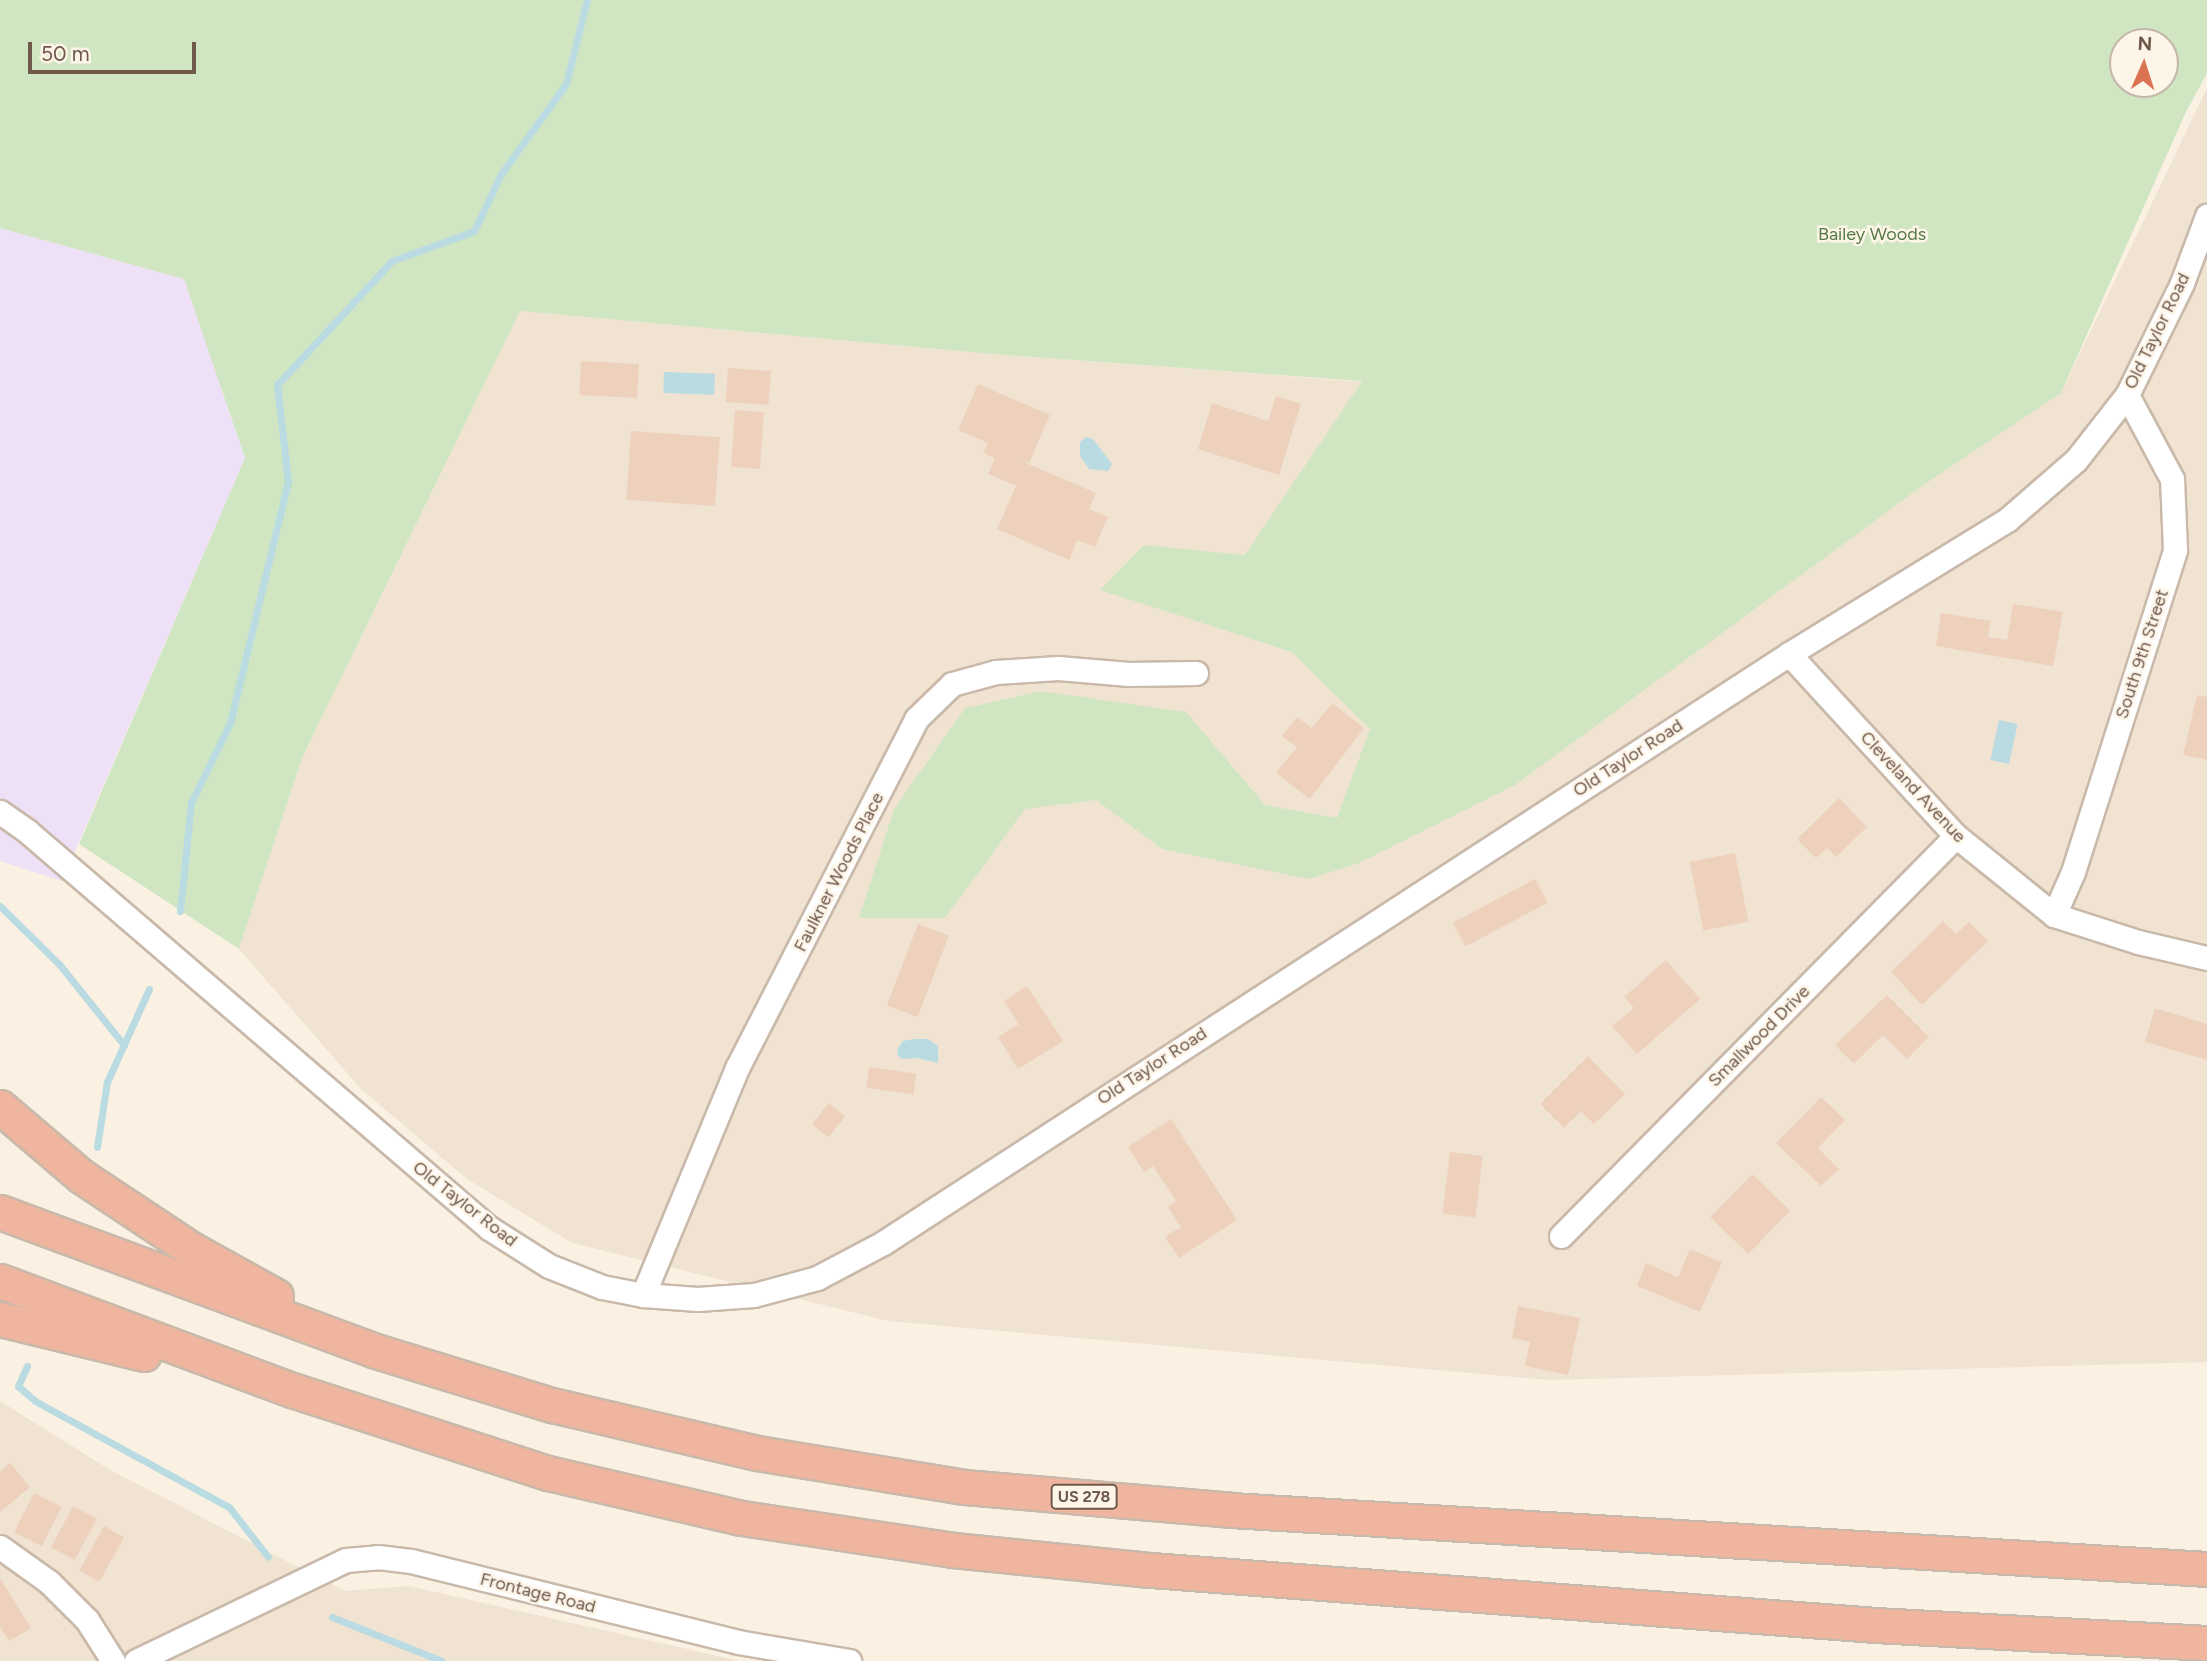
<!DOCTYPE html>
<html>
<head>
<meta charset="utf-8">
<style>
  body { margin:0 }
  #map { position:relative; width:2207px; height:1661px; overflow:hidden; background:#faf1e3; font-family:Figtree,sans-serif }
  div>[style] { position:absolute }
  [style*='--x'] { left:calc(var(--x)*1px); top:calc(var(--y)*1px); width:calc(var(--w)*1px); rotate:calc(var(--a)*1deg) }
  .residential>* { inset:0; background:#f1e3d2 }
  .education>* { inset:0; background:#eee0f6 }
  .green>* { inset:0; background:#d0e6c3 }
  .water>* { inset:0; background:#b9dbe1; transform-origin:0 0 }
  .stream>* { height:7px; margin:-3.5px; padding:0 3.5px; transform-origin:3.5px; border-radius:3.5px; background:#b9dbe1 }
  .building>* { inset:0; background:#edd1bd; transform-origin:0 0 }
  .roads { filter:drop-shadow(2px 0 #c9b9aa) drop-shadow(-2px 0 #c9b9aa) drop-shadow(0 2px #c9b9aa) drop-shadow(0 -2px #c9b9aa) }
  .minor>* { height:23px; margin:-11.5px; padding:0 11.5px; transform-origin:11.5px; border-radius:11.5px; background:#fff }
  .highway>* { height:33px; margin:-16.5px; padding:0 16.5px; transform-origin:16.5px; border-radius:16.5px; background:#efb59f }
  span { translate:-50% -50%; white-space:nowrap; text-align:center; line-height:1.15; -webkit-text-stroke:5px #fdf5e8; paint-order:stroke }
  .shield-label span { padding:2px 5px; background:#fdf5e8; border:2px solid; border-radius:5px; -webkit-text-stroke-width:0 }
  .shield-label { font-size:16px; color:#6f594b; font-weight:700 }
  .park-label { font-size:18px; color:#557a47 }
  .street-label { font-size:18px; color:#6f594b }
  .north { position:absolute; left:2109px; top:28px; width:70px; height:70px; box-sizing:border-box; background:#fdf5e8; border:2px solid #c4b7a9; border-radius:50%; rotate:3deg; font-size:19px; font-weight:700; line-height:28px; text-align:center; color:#6f594b }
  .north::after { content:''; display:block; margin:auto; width:24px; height:32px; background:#d97352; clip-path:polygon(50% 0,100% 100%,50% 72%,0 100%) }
  .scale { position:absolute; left:28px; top:42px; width:168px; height:32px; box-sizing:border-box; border:4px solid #6f594b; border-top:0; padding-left:9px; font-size:21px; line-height:24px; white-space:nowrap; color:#6f594b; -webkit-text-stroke:5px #fdf5e8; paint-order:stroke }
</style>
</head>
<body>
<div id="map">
  <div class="residential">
    <div style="clip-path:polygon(2207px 88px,2207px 1362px,1548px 1380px,888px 1321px,572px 1243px,467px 1179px,361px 1089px,239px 949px,302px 758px,520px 311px,992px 354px,1408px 385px,2061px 393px)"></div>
    <div style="clip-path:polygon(0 1401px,112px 1471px,345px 1591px,409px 1586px,740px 1661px,0 1661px)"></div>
  </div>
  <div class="education">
    <div style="clip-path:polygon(0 228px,184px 279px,245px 458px,62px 881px,0 861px)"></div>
  </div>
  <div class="green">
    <div style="clip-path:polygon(evenodd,0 0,2207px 0,2207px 73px,2185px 114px,2061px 393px,1925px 484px,1515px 785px,1359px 863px,1309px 879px,1162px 849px,1096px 800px,1025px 809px,945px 918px,859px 918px,894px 809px,965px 708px,1041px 691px,1186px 712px,1265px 805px,1337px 818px,1370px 729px,1292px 652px,1100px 590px,1144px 545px,1245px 555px,1362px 381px,992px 354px,520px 311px,302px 758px,239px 949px,79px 844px,245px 458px,184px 279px,0 228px,0 0,2165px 42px,2165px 84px,2123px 84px,2123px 42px,2165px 42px)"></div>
  </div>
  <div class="water">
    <div style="left:664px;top:372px;width:51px;height:21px;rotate:2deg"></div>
    <div style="clip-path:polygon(1086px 437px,1093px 439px,1112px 464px,1108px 471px,1089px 469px,1080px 456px,1080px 442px)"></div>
    <div style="left:1999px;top:720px;width:19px;height:41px;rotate:12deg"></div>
    <div style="clip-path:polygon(915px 1039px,928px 1039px,938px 1046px,938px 1063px,917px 1058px,901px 1059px,897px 1054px,898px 1048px,903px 1041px)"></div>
  </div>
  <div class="stream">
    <div style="--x:0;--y:906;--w:83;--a:44.5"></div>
    <div style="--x:59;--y:964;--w:104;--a:51.3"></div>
    <div style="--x:180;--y:911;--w:109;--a:-84.2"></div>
    <div style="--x:191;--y:803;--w:89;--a:-64"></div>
    <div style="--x:230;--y:723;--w:249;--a:-76.5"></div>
    <div style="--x:288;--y:481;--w:97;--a:-96.5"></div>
    <div style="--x:277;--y:385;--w:169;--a:-47.2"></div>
    <div style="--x:392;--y:261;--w:87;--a:-20.1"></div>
    <div style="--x:474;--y:231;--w:63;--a:-64.7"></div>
    <div style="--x:501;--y:174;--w:111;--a:-54.2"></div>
    <div style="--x:566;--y:84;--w:87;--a:-76"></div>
    <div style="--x:97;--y:1147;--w:66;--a:-81.3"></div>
    <div style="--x:107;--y:1082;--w:102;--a:-65.7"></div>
    <div style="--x:27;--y:1366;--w:22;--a:114"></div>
    <div style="--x:18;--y:1386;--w:23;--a:41"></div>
    <div style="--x:35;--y:1401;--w:221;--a:28.7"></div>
    <div style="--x:229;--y:1507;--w:63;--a:52"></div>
    <div style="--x:332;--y:1617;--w:118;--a:21.8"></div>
  </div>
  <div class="building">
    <div style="left:581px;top:361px;width:58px;height:34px;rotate:3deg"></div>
    <div style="left:728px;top:368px;width:43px;height:34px;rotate:4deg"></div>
    <div style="clip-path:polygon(978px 384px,1050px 415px,1029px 463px,1019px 460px,1096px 493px,1089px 509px,1108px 517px,1095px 547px,1077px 540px,1069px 560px,997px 529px,1016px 486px,988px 474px,995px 458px,983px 453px,988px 443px,958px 430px)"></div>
    <div style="clip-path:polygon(1276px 396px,1301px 404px,1279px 475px,1198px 449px,1212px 403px,1268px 421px)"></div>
    <div style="left:735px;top:410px;width:29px;height:57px;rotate:4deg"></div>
    <div style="left:631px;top:431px;width:89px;height:69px;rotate:4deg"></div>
    <div style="clip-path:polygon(2013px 604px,2063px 612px,2053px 666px,1936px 646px,1941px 613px,1991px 621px,1988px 637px,2007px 640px)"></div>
    <div style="clip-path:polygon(2197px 695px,2207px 697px,2207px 760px,2183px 755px)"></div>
    <div style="clip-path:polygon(1332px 703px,1364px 728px,1310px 799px,1276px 773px,1297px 747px,1282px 736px,1297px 717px,1312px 728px)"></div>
    <div style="clip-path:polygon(1839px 798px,1867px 827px,1836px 857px,1827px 848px,1816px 858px,1797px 839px)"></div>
    <div style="left:1735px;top:853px;width:70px;height:46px;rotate:79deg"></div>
    <div style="left:1535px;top:879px;width:27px;height:93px;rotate:62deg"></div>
    <div style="clip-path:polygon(1943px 921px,1956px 934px,1969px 922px,1988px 941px,1922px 1005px,1891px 972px)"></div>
    <div style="left:918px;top:924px;width:33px;height:87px;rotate:21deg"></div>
    <div style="clip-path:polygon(1666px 960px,1700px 999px,1637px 1054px,1612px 1026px,1634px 1008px,1624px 997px)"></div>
    <div style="clip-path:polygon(1027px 986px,1063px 1041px,1018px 1069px,998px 1037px,1019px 1024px,1004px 1001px)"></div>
    <div style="clip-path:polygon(1887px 995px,1929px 1037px,1907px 1059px,1883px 1035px,1854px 1064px,1835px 1045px)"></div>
    <div style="clip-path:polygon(2155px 1008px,2207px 1024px,2207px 1060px,2145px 1042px)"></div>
    <div style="clip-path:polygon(1588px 1056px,1625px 1094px,1594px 1124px,1581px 1111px,1564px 1128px,1540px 1104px)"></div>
    <div style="left:869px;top:1067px;width:48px;height:21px;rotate:8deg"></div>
    <div style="clip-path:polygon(1821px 1097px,1845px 1120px,1818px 1148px,1839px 1169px,1821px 1186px,1776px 1143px)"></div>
    <div style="left:829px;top:1103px;width:21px;height:27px;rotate:39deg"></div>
    <div style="clip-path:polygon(1171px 1119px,1237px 1220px,1179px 1258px,1165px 1237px,1181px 1227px,1168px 1207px,1176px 1201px,1153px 1166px,1144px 1172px,1128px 1147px)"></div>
    <div style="left:1450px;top:1152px;width:33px;height:62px;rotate:7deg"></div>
    <div style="left:1752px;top:1174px;width:53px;height:60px;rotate:44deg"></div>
    <div style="clip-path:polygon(1690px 1249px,1722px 1262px,1700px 1312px,1637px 1286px,1646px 1263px,1678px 1277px)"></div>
    <div style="clip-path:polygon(1518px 1306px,1580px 1318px,1568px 1375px,1525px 1366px,1530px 1342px,1512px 1338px)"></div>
    <div style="clip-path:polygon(10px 1463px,30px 1487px,0 1512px,0 1472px)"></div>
    <div style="left:34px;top:1493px;width:31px;height:44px;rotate:27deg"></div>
    <div style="left:73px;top:1506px;width:27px;height:47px;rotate:28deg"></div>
    <div style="left:104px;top:1526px;width:23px;height:51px;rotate:29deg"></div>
    <div style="clip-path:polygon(0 1578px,31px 1628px,9px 1641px,0 1627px)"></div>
  </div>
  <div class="roads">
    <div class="minor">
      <div style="--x:1789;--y:654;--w:247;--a:47.5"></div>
      <div style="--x:1956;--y:836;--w:126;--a:38.9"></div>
      <div style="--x:2054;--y:915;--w:88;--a:17.8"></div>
      <div style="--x:2138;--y:942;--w:71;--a:13.1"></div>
      <div style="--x:0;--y:812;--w:33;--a:35"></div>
      <div style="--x:27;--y:831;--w:609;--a:40.67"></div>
      <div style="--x:489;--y:1228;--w:71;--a:32.3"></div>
      <div style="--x:549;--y:1266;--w:57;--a:21.6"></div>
      <div style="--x:602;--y:1287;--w:42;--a:11"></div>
      <div style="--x:643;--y:1295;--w:55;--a:4.2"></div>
      <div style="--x:698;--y:1299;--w:56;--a:-4.1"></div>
      <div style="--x:754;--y:1295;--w:65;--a:-15.1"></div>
      <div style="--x:817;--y:1278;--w:75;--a:-27.9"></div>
      <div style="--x:883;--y:1243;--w:1081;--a:-33.03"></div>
      <div style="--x:1789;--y:654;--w:256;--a:-31.6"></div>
      <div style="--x:2007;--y:520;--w:91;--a:-41"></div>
      <div style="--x:2076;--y:460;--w:83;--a:-51.9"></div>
      <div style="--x:2127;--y:395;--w:125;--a:-63.8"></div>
      <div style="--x:2182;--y:283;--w:72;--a:-69.5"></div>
      <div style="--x:2054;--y:915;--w:47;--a:-66.2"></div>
      <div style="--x:2073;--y:872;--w:338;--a:-72.4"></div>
      <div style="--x:2175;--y:550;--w:71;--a:-92.4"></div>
      <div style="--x:2172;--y:479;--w:95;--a:-118.2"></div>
      <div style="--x:1561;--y:1236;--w:562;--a:-45.36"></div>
      <div style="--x:643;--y:1295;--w:246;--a:-67.5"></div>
      <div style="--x:737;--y:1068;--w:392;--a:-62.8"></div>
      <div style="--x:916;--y:719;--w:50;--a:-44.2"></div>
      <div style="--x:952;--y:684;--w:46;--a:-15.3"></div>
      <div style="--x:996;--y:672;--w:62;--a:-3.7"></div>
      <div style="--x:1058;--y:668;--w:71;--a:4.8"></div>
      <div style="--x:1129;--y:674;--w:67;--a:-0.9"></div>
      <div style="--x:0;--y:1547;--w:60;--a:35.5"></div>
      <div style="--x:49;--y:1582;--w:54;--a:45"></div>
      <div style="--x:87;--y:1620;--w:49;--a:57.6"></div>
      <div style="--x:136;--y:1661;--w:233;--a:-25.7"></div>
      <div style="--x:346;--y:1560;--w:32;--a:-5"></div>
      <div style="--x:378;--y:1557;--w:33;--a:7"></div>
      <div style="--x:411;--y:1561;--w:337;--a:13.9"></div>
      <div style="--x:738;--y:1642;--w:113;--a:9.7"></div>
    </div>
    <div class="highway">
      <div style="--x:0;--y:1107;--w:106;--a:40.4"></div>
      <div style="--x:81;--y:1176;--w:132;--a:33.6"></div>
      <div style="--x:191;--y:1249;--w:97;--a:28.9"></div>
      <div style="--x:0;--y:1212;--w:401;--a:20.3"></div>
      <div style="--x:376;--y:1351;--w:184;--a:17.1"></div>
      <div style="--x:552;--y:1405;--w:211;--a:13.2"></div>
      <div style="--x:757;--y:1453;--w:211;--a:9.3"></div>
      <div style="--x:965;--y:1487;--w:267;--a:4.9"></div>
      <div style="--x:1231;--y:1510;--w:978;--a:3.46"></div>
      <div style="--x:0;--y:1281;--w:312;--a:20.5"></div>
      <div style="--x:292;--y:1390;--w:269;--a:18"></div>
      <div style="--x:548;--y:1473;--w:199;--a:13.1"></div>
      <div style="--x:742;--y:1518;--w:213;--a:8.6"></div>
      <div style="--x:953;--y:1550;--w:199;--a:5.8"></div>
      <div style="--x:1151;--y:1570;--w:726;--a:4.34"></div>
      <div style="--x:1875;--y:1625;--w:332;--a:3.1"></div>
      <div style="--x:0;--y:1319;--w:148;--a:13.7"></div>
    </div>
  </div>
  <div class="shield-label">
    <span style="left:1084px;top:1497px">US 278</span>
  </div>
  <div class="park-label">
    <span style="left:1872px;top:234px">Bailey Woods</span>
  </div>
  <div class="street-label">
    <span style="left:2157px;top:331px;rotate:-64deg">Old Taylor Road</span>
    <span style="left:2142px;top:654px;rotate:-72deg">South 9th Street</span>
    <span style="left:1628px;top:758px;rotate:-33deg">Old Taylor Road</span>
    <span style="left:1913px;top:787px;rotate:47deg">Cleveland Avenue</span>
    <span style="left:839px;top:872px;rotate:-63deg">Faulkner Woods Place</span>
    <span style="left:1759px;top:1036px;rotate:-45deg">Smallwood Drive</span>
    <span style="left:1152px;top:1066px;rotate:-33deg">Old Taylor Road</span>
    <span style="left:465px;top:1204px;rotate:38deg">Old Taylor Road</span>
    <span style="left:538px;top:1593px;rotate:14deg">Frontage Road</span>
  </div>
  <div class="north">N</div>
  <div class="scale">50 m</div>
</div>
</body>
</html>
